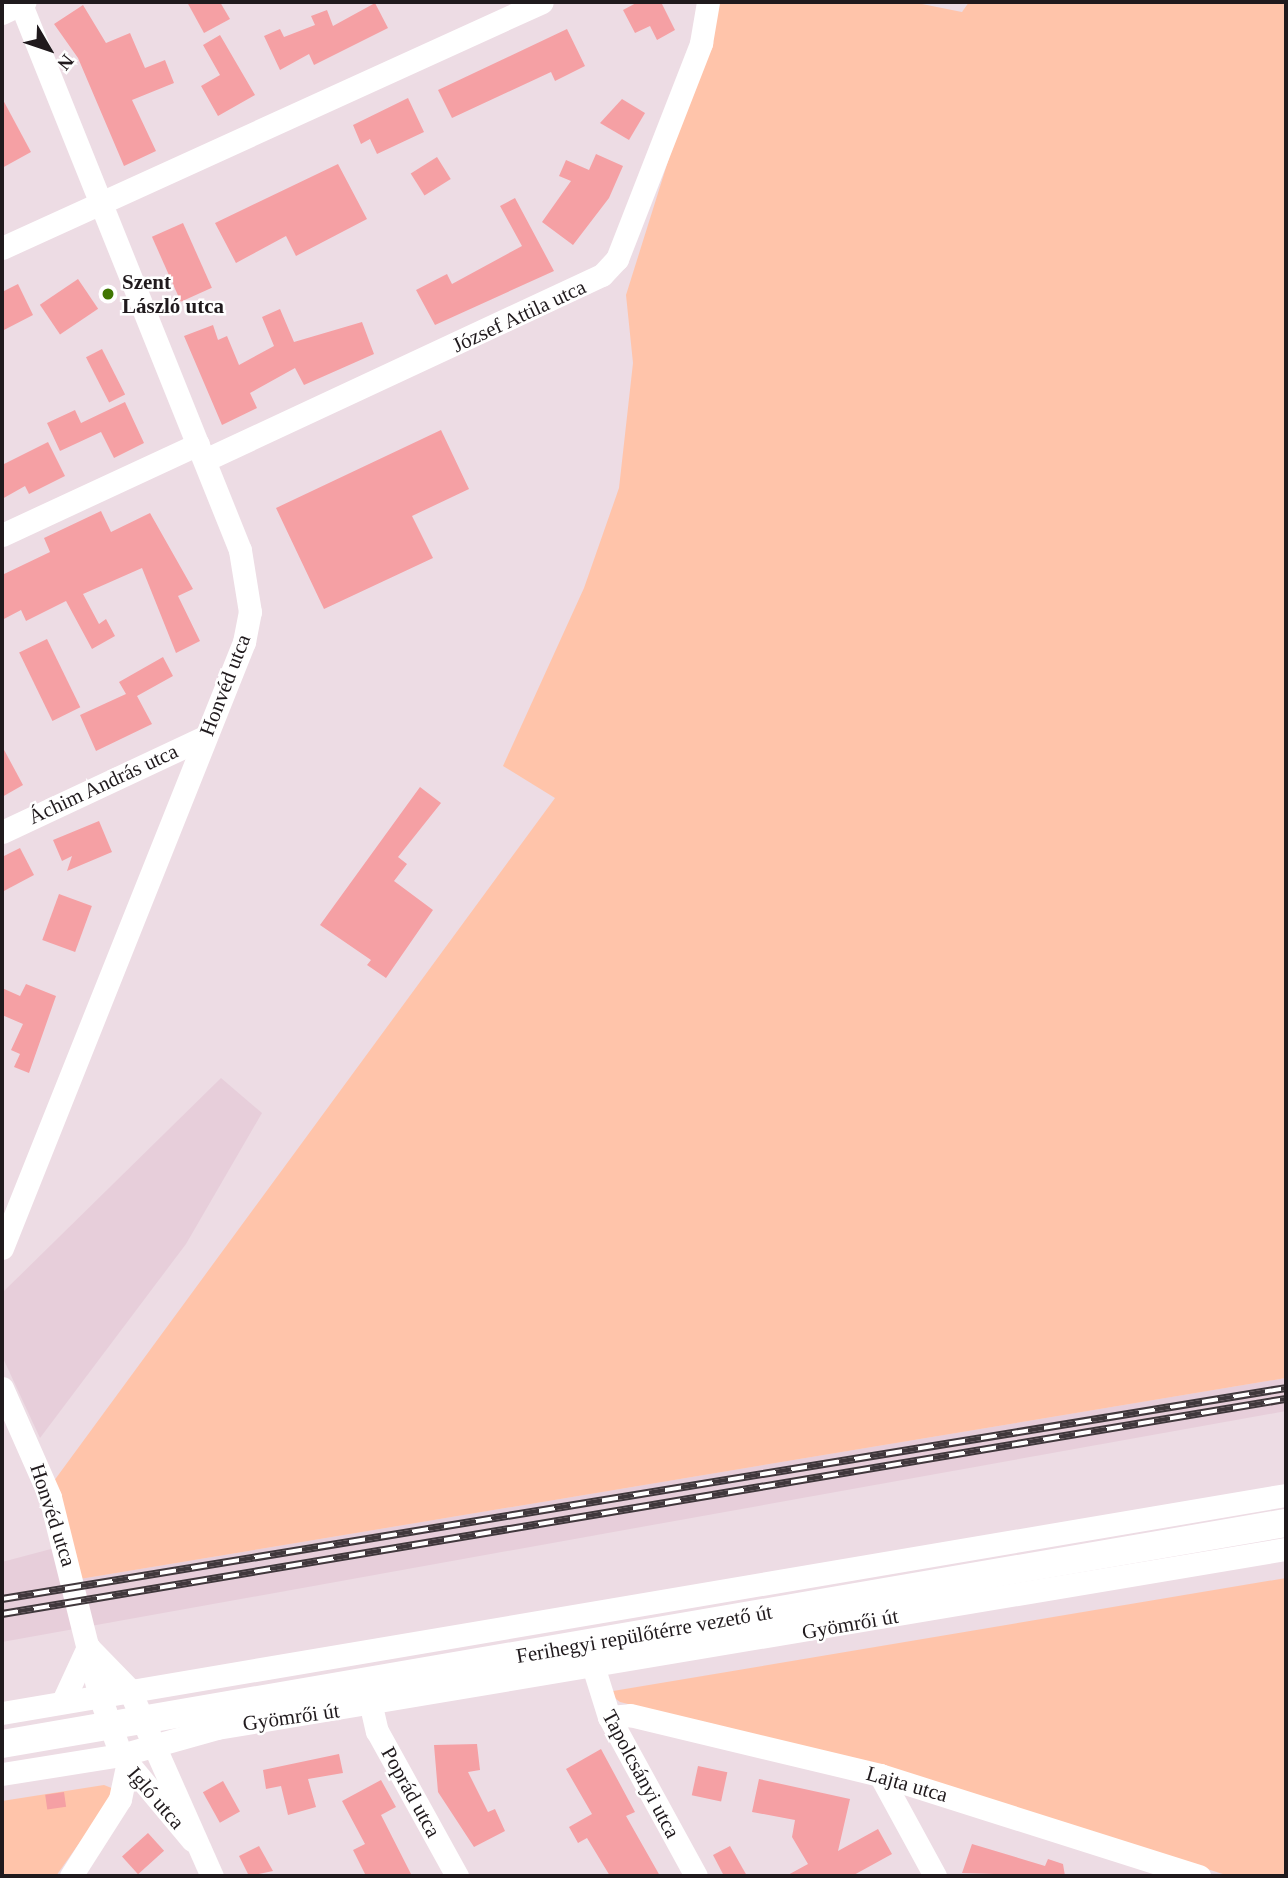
<!DOCTYPE html>
<html>
<head>
<meta charset="utf-8">
<style>
  body { margin:0 }
  #map { position:relative; width:1288px; height:1878px; overflow:hidden; background:#eddce4; font-family:"Times New Roman",serif }
  div>[style] { position:absolute }
  [style*='--x'] { left:calc(var(--x)*1px); top:calc(var(--y)*1px); width:calc(var(--w)*1px); rotate:calc(var(--a)*1deg) }
  .built>* { inset:0; background:#e7ceda }
  .green>* { inset:0; background:#ffc4aa }
  .building>* { inset:0; background:#f5a0a4; transform-origin:0 0 }
  .minor>* { height:23px; margin:-11.5px; padding:0 11.5px; transform-origin:11.5px; border-radius:11.5px; background:#fff }
  .major>* { height:28px; margin:-14px; padding:0 14px; transform-origin:14px; border-radius:14px; background:#fff }
  .rail>* { height:8px; margin-top:-4px; transform-origin:0; background:repeating-linear-gradient(90deg,#fff 0 16px,#40383c 0 32px); box-sizing:border-box; border-block:2px solid #40383c }
  .dots>* { width:19px; height:19px; translate:-50% -50%; box-sizing:border-box; border:4px solid #fff; border-radius:50% }
  span { translate:-50% -50%; white-space:nowrap; text-align:center; line-height:1.15; -webkit-text-stroke:5px #fff; paint-order:stroke }
  .poi-label { font-size:21px; color:#201a1d; font-weight:700 }
  .left { translate:0 -50%; text-align:left }
  .street-label { font-size:21px; color:#201a1d }
  .frame { position:absolute; inset:0; border:4px solid #201a1d; pointer-events:none }
  .north { position:absolute; left:14px; top:14px; width:70px; height:70px; -webkit-text-stroke:5px #fff; paint-order:stroke; rotate:129deg; font-size:19px; font-weight:700; line-height:28px; text-align:center; color:#201a1d }
  .north::after { content:''; display:block; margin:auto; width:24px; height:32px; background:#201a1d; clip-path:polygon(50% 0,100% 100%,50% 72%,0 100%) }
</style>
</head>
<body>
<div id="map">
  <div class="built">
    <div style="clip-path:polygon(221px 1078px,262px 1113px,186px 1244px,40px 1438px,2px 1356px,2px 1293px)"></div>
    <div style="clip-path:polygon(1286px 1378px,1286px 1411px,2px 1642px,2px 1562px,66px 1545px,74px 1580px)"></div>
  </div>
  <div class="green">
    <div style="clip-path:polygon(718px 2px,912px 2px,962px 12px,969px 2px,1286px 2px,1286px 1378px,74px 1580px,48px 1489px,555px 798px,503px 766px,584px 588px,619px 488px,633px 363px,626px 295px)"></div>
    <div style="clip-path:polygon(1286px 1578px,1286px 1876px,1229px 1876px,924px 1778px,620px 1702px,607px 1692px)"></div>
    <div style="clip-path:polygon(104px 1785px,114px 1789px,107px 1804px,56px 1876px,2px 1876px,2px 1801px)"></div>
  </div>
  <div class="building">
    <div style="clip-path:polygon(187px 2px,220px 2px,230px 19px,204px 33px)"></div>
    <div style="clip-path:polygon(638px 2px,661px 2px,675px 30px,657px 40px,650px 26px,635px 33px,623px 10px)"></div>
    <div style="clip-path:polygon(375px 3px,388px 28px,314px 65px,309px 54px,280px 70px,264px 36px,280px 29px,284px 37px,315px 25px,311px 16px,327px 10px,333px 26px)"></div>
    <div style="clip-path:polygon(83px 5px,106px 43px,130px 33px,145px 68px,165px 60px,174px 83px,132px 100px,156px 151px,124px 166px,78px 58px,54px 24px)"></div>
    <div style="clip-path:polygon(567px 29px,585px 66px,555px 81px,551px 72px,452px 118px,438px 90px)"></div>
    <div style="clip-path:polygon(220px 35px,255px 95px,218px 116px,201px 86px,220px 75px,203px 45px)"></div>
    <div style="clip-path:polygon(2px 98px,31px 152px,2px 168px)"></div>
    <div style="clip-path:polygon(408px 98px,424px 132px,377px 154px,370px 139px,361px 144px,353px 125px)"></div>
    <div style="clip-path:polygon(622px 99px,645px 113px,629px 140px,600px 123px)"></div>
    <div style="clip-path:polygon(596px 154px,623px 166px,609px 198px,573px 245px,542px 222px,571px 181px,559px 176px,566px 160px,589px 170px)"></div>
    <div style="left:437px;top:157px;width:26px;height:31px;rotate:58deg"></div>
    <div style="clip-path:polygon(338px 164px,367px 219px,296px 256px,286px 236px,236px 263px,215px 223px)"></div>
    <div style="clip-path:polygon(515px 198px,554px 271px,435px 325px,416px 290px,447px 274px,452px 284px,522px 246px,500px 206px)"></div>
    <div style="left:183px;top:223px;width:71px;height:34px;rotate:66deg"></div>
    <div style="left:78px;top:279px;width:36px;height:46px;rotate:56deg"></div>
    <div style="clip-path:polygon(18px 284px,33px 315px,2px 331px,2px 292px)"></div>
    <div style="clip-path:polygon(280px 309px,294px 342px,362px 322px,374px 354px,304px 385px,295px 368px,250px 393px,257px 408px,222px 425px,184px 336px,213px 325px,218px 340px,227px 336px,239px 365px,274px 346px,262px 317px)"></div>
    <div style="left:102px;top:349px;width:51px;height:18px;rotate:63deg"></div>
    <div style="clip-path:polygon(125px 402px,144px 443px,114px 458px,101px 432px,60px 451px,47px 423px,75px 410px,81px 423px)"></div>
    <div style="clip-path:polygon(441px 430px,469px 489px,412px 516px,433px 558px,324px 609px,276px 508px)"></div>
    <div style="clip-path:polygon(48px 442px,65px 476px,29px 494px,25px 486px,2px 499px,2px 465px)"></div>
    <div style="clip-path:polygon(101px 511px,111px 532px,150px 513px,193px 589px,178px 596px,200px 641px,176px 653px,142px 568px,83px 594px,99px 624px,106px 619px,115px 636px,92px 649px,66px 601px,26px 621px,21px 610px,2px 620px,2px 575px,50px 552px,44px 538px)"></div>
    <div style="left:47px;top:639px;width:76px;height:31px;rotate:64deg"></div>
    <div style="clip-path:polygon(163px 657px,173px 676px,137px 696px,152px 724px,96px 751px,80px 715px,126px 694px,119px 682px)"></div>
    <div style="clip-path:polygon(2px 746px,23px 785px,2px 797px)"></div>
    <div style="clip-path:polygon(420px 787px,441px 803px,398px 857px,407px 864px,394px 881px,433px 910px,386px 978px,367px 965px,371px 960px,320px 925px)"></div>
    <div style="clip-path:polygon(99px 821px,112px 852px,67px 871px,72px 856px,62px 861px,53px 840px)"></div>
    <div style="clip-path:polygon(20px 848px,34px 875px,2px 892px,2px 857px)"></div>
    <div style="left:59px;top:894px;width:35px;height:49px;rotate:20deg"></div>
    <div style="clip-path:polygon(26px 984px,56px 996px,29px 1073px,14px 1067px,20px 1054px,11px 1050px,23px 1024px,2px 1015px,2px 988px,20px 996px)"></div>
    <div style="clip-path:polygon(477px 1744px,480px 1770px,468px 1772px,488px 1812px,495px 1809px,505px 1831px,474px 1847px,438px 1792px,434px 1745px)"></div>
    <div style="clip-path:polygon(601px 1749px,635px 1812px,626px 1816px,660px 1876px,610px 1876px,587px 1838px,578px 1843px,569px 1827px,592px 1814px,566px 1769px)"></div>
    <div style="clip-path:polygon(339px 1754px,343px 1773px,308px 1779px,316px 1807px,288px 1815px,281px 1786px,266px 1789px,263px 1770px)"></div>
    <div style="left:698px;top:1766px;width:30px;height:30px;rotate:12deg"></div>
    <div style="clip-path:polygon(759px 1779px,850px 1799px,838px 1851px,878px 1829px,892px 1854px,852px 1876px,786px 1876px,808px 1864px,792px 1837px,795px 1820px,752px 1812px)"></div>
    <div style="clip-path:polygon(381px 1780px,396px 1807px,381px 1815px,412px 1876px,366px 1876px,353px 1850px,365px 1844px,342px 1801px)"></div>
    <div style="left:223px;top:1781px;width:35px;height:23px;rotate:61deg"></div>
    <div style="left:64px;top:1792px;width:15px;height:19px;rotate:82deg"></div>
    <div style="left:148px;top:1833px;width:24px;height:35px;rotate:48deg"></div>
    <div style="clip-path:polygon(972px 1844px,1045px 1866px,1048px 1859px,1063px 1864px,1065px 1876px,962px 1873px)"></div>
    <div style="clip-path:polygon(259px 1846px,273px 1871px,249px 1876px,239px 1856px)"></div>
    <div style="clip-path:polygon(730px 1846px,747px 1876px,724px 1876px,713px 1855px)"></div>
  </div>
  <div class="minor">
    <div style="--x:2;--y:13;--w:25;--a:-26"></div>
    <div style="--x:2;--y:248;--w:593;--a:-24.49"></div>
    <div style="--x:205;--y:460;--w:438;--a:-25"></div>
    <div style="--x:602;--y:275;--w:22;--a:-47"></div>
    <div style="--x:617;--y:259;--w:232;--a:-68.7"></div>
    <div style="--x:701;--y:43;--w:42;--a:-80.3"></div>
    <div style="--x:2;--y:535;--w:216;--a:-24.9"></div>
    <div style="--x:2;--y:832;--w:224;--a:-25.1"></div>
    <div style="--x:2;--y:1248;--w:653;--a:-68.23"></div>
    <div style="--x:244;--y:642;--w:31;--a:-79"></div>
    <div style="--x:250;--y:612;--w:63;--a:-99.2"></div>
    <div style="--x:240;--y:550;--w:591;--a:-111.87"></div>
    <div style="--x:2;--y:1388;--w:119;--a:66.2"></div>
    <div style="--x:50;--y:1497;--w:203;--a:76"></div>
    <div style="--x:99;--y:1694;--w:65;--a:70.2"></div>
    <div style="--x:121;--y:1755;--w:111;--a:50.1"></div>
    <div style="--x:88;--y:1647;--w:59;--a:45.7"></div>
    <div style="--x:129;--y:1689;--w:205;--a:66.1"></div>
    <div style="--x:594;--y:1669;--w:50;--a:72.6"></div>
    <div style="--x:609;--y:1717;--w:181;--a:61.3"></div>
    <div style="--x:63;--y:1701;--w:60;--a:-65.2"></div>
    <div style="--x:371;--y:1706;--w:26;--a:77"></div>
    <div style="--x:377;--y:1731;--w:166;--a:61.1"></div>
    <div style="--x:2;--y:1713;--w:1302;--a:-9.64"></div>
    <div style="--x:609;--y:1717;--w:21;--a:-5"></div>
    <div style="--x:630;--y:1715;--w:257;--a:13.5"></div>
    <div style="--x:880;--y:1775;--w:335;--a:17.6"></div>
    <div style="--x:2;--y:1774;--w:121;--a:-9.1"></div>
    <div style="--x:121;--y:1755;--w:100;--a:-15.7"></div>
    <div style="--x:217;--y:1728;--w:1084;--a:-9.51"></div>
    <div style="--x:880;--y:1775;--w:115;--a:61.4"></div>
    <div style="--x:71;--y:1876;--w:91;--a:-57.5"></div>
    <div style="--x:120;--y:1799;--w:34;--a:-78"></div>
  </div>
  <div class="major">
    <div style="--x:2;--y:1744;--w:1303;--a:-9.77"></div>
  </div>
  <div class="rail">
    <div style="--x:2;--y:1599;--w:1301;--a:-9.33"></div>
    <div style="--x:2;--y:1614;--w:1302;--a:-9.51"></div>
  </div>
  <div class="dots">
    <div style="left:108px;top:294px;background:#407502"></div>
  </div>
  <div class="poi-label">
    <span class="left" style="left:122px;top:294px">Szent<br>László utca</span>
  </div>
  <div class="street-label">
    <span style="left:519px;top:316px;rotate:-25deg">József Attila utca</span>
    <span style="left:225px;top:685px;rotate:-69deg">Honvéd utca</span>
    <span style="left:103px;top:784px;rotate:-25deg">Áchim András utca</span>
    <span style="left:53px;top:1515px;rotate:72deg">Honvéd utca</span>
    <span style="left:850px;top:1624px;rotate:-10deg">Gyömrői út</span>
    <span style="left:644px;top:1634px;rotate:-10deg">Ferihegyi repülőtérre vezető út</span>
    <span style="left:291px;top:1717px;rotate:-8deg">Gyömrői út</span>
    <span style="left:641px;top:1774px;rotate:62deg">Tapolcsányi utca</span>
    <span style="left:907px;top:1784px;rotate:16deg">Lajta utca</span>
    <span style="left:411px;top:1792px;rotate:61deg">Poprád utca</span>
    <span style="left:156px;top:1798px;rotate:49deg">Igló utca</span>
  </div>
  <div class="frame"></div>
  <div class="north">N</div>
</div>
</body>
</html>
